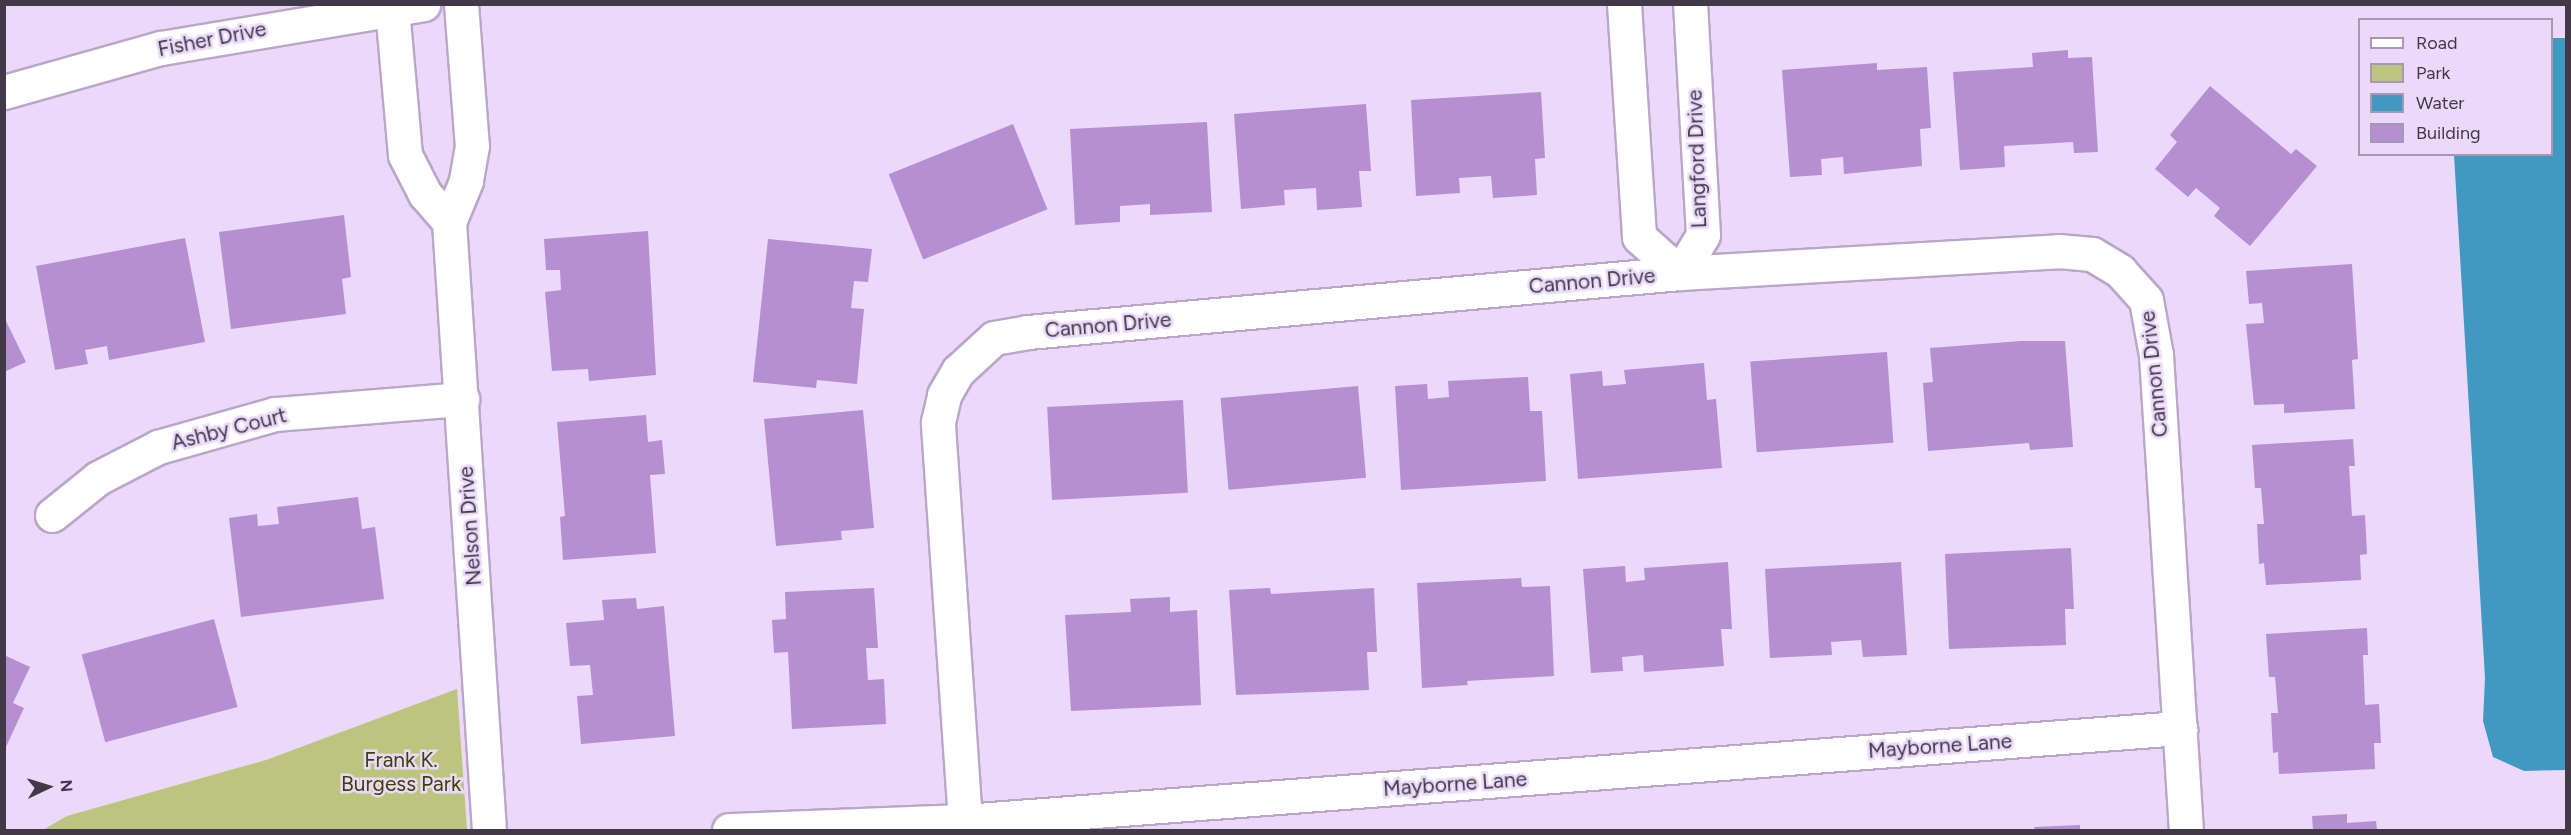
<!DOCTYPE html>
<html>
<head>
<meta charset="utf-8">
<style>
  body { margin:0 }
  #map { position:relative; width:2571px; height:835px; overflow:hidden; background:#ebd8fa; font-family:Figtree,sans-serif }
  div>[style] { position:absolute }
  [style*='--x'] { left:calc(var(--x)*1px); top:calc(var(--y)*1px); width:calc(var(--w)*1px); rotate:calc(var(--a)*1deg) }
  .green>* { inset:0; background:#bbc57e }
  .water>* { inset:0; background:#4199c1 }
  .building>* { inset:0; background:#b58fd1; transform-origin:0 0 }
  .roads { filter:drop-shadow(2px 0 #baa7c8) drop-shadow(-2px 0 #baa7c8) drop-shadow(0 2px #baa7c8) drop-shadow(0 -2px #baa7c8) }
  .minor>* { height:33px; margin:-16.5px; padding:0 16.5px; transform-origin:16.5px; border-radius:16.5px; background:#fff }
  span { translate:-50% -50%; white-space:nowrap; text-align:center; line-height:1.15; -webkit-text-stroke:5px #ebd8fa; paint-order:stroke }
  .street-label { font-size:21px; color:#413947 }
  .park-label { font-size:21px; color:#3d4204 }
  .frame { position:absolute; inset:0; border:6px solid #413947; pointer-events:none }
  .legend { position:absolute; left:2358px; top:18px; width:195px; height:138px; box-sizing:border-box; background:#ebd8fa; border:2px solid #a798b2; margin:0; padding:8px 10px; list-style:none; font-size:18px; color:#413947 }
  .legend li { display:flex; align-items:center; gap:12px; height:30px }
  .legend b { width:30px; border:2px solid #a798b2 }
  .north { position:absolute; left:18px; top:757px; width:60px; height:60px; -webkit-text-stroke:4px #ebd8fa; paint-order:stroke; rotate:86deg; font-size:16px; font-weight:700; line-height:24px; text-align:center; color:#413947 }
  .north::after { content:''; display:block; margin:auto; width:21px; height:27px; background:#413947; clip-path:polygon(50% 0,100% 100%,50% 72%,0 100%) }
</style>
</head>
<body>
<div id="map">
  <div class="green">
    <div style="clip-path:polygon(457px 689px,467px 830px,43px 830px,67px 816px,266px 760px)"></div>
  </div>
  <div class="water">
    <div style="clip-path:polygon(2552px 38px,2566px 38px,2566px 770px,2524px 771px,2493px 757px,2483px 721px,2485px 678px,2454px 155px,2552px 154px)"></div>
  </div>
  <div class="building">
    <div style="clip-path:polygon(2068px 50px,2068px 58px,2092px 57px,2098px 152px,2074px 153px,2073px 142px,2004px 146px,2005px 167px,1960px 170px,1953px 72px,2033px 67px,2032px 53px)"></div>
    <div style="clip-path:polygon(1877px 63px,1877px 70px,1927px 67px,1931px 128px,1920px 129px,1922px 166px,1844px 174px,1843px 157px,1821px 159px,1822px 175px,1790px 177px,1782px 70px)"></div>
    <div style="clip-path:polygon(2210px 86px,2291px 154px,2296px 149px,2317px 166px,2250px 246px,2214px 216px,2220px 208px,2196px 188px,2188px 197px,2155px 169px,2177px 142px,2170px 135px)"></div>
    <div style="clip-path:polygon(1541px 92px,1545px 158px,1535px 159px,1537px 195px,1493px 198px,1491px 176px,1459px 178px,1460px 193px,1416px 196px,1411px 100px)"></div>
    <div style="clip-path:polygon(1366px 104px,1371px 171px,1359px 171px,1362px 207px,1317px 210px,1316px 188px,1284px 190px,1285px 205px,1241px 209px,1234px 114px)"></div>
    <div style="clip-path:polygon(1207px 122px,1212px 212px,1150px 215px,1150px 204px,1120px 206px,1120px 222px,1075px 225px,1070px 129px)"></div>
    <div style="left:1013px;top:124px;width:92px;height:134px;rotate:68deg"></div>
    <div style="clip-path:polygon(344px 215px,351px 277px,342px 279px,346px 314px,231px 329px,219px 232px)"></div>
    <div style="clip-path:polygon(648px 231px,656px 375px,589px 381px,588px 369px,552px 371px,545px 292px,561px 290px,560px 270px,546px 270px,544px 239px)"></div>
    <div style="clip-path:polygon(185px 238px,205px 342px,109px 360px,107px 346px,85px 350px,88px 364px,55px 370px,36px 266px)"></div>
    <div style="clip-path:polygon(768px 239px,872px 249px,868px 282px,854px 281px,851px 308px,864px 309px,857px 384px,817px 380px,816px 388px,753px 382px)"></div>
    <div style="clip-path:polygon(2352px 264px,2358px 359px,2352px 360px,2355px 409px,2284px 413px,2284px 404px,2254px 405px,2246px 324px,2264px 323px,2262px 303px,2249px 304px,2246px 271px)"></div>
    <div style="clip-path:polygon(4px 317px,26px 362px,4px 372px)"></div>
    <div style="clip-path:polygon(2021px 341px,2065px 341px,2073px 447px,2030px 450px,2029px 443px,1928px 451px,1923px 383px,1933px 382px,1930px 348px)"></div>
    <div style="left:1887px;top:352px;width:91px;height:137px;rotate:86deg"></div>
    <div style="clip-path:polygon(1704px 363px,1707px 400px,1716px 399px,1722px 468px,1578px 479px,1570px 374px,1602px 371px,1603px 386px,1626px 384px,1624px 370px)"></div>
    <div style="clip-path:polygon(1528px 377px,1530px 411px,1542px 411px,1546px 481px,1401px 490px,1395px 386px,1427px 384px,1428px 399px,1449px 397px,1448px 381px)"></div>
    <div style="left:1358px;top:386px;width:92px;height:138px;rotate:85deg"></div>
    <div style="left:1183px;top:400px;width:93px;height:136px;rotate:87deg"></div>
    <div style="clip-path:polygon(863px 410px,874px 528px,841px 531px,842px 540px,776px 546px,764px 419px)"></div>
    <div style="clip-path:polygon(646px 415px,648px 442px,662px 440px,665px 474px,650px 475px,656px 553px,563px 560px,560px 517px,565px 516px,557px 422px)"></div>
    <div style="clip-path:polygon(2353px 439px,2355px 466px,2349px 466px,2352px 516px,2365px 515px,2367px 554px,2360px 555px,2361px 580px,2266px 585px,2264px 563px,2259px 564px,2257px 524px,2264px 524px,2261px 488px,2255px 488px,2252px 445px)"></div>
    <div style="clip-path:polygon(358px 497px,362px 529px,375px 527px,384px 599px,241px 617px,229px 518px,257px 514px,258px 526px,279px 524px,277px 507px)"></div>
    <div style="clip-path:polygon(2071px 548px,2074px 609px,2065px 609px,2066px 645px,1949px 649px,1945px 554px)"></div>
    <div style="clip-path:polygon(1728px 562px,1732px 629px,1721px 629px,1724px 666px,1644px 672px,1643px 655px,1622px 657px,1623px 671px,1591px 673px,1583px 569px,1625px 566px,1626px 582px,1645px 580px,1644px 568px)"></div>
    <div style="clip-path:polygon(1901px 562px,1907px 655px,1863px 657px,1861px 640px,1831px 642px,1832px 655px,1770px 658px,1765px 569px)"></div>
    <div style="clip-path:polygon(1521px 578px,1522px 587px,1550px 586px,1554px 676px,1467px 681px,1468px 685px,1422px 688px,1417px 583px)"></div>
    <div style="clip-path:polygon(874px 588px,878px 648px,866px 648px,868px 680px,884px 679px,886px 724px,792px 729px,788px 652px,774px 653px,772px 620px,786px 619px,785px 592px)"></div>
    <div style="clip-path:polygon(1270px 588px,1271px 594px,1374px 588px,1377px 652px,1367px 652px,1369px 690px,1236px 695px,1229px 590px)"></div>
    <div style="clip-path:polygon(1170px 597px,1170px 612px,1197px 610px,1201px 705px,1071px 711px,1065px 615px,1131px 612px,1130px 599px)"></div>
    <div style="clip-path:polygon(636px 598px,637px 609px,664px 606px,675px 736px,581px 744px,577px 696px,593px 695px,590px 665px,570px 666px,566px 623px,604px 620px,602px 600px)"></div>
    <div style="left:214px;top:619px;width:91px;height:137px;rotate:75deg"></div>
    <div style="clip-path:polygon(2367px 628px,2368px 655px,2363px 655px,2365px 705px,2379px 704px,2381px 743px,2374px 743px,2375px 769px,2279px 774px,2278px 752px,2273px 753px,2271px 713px,2278px 713px,2275px 677px,2269px 677px,2266px 634px)"></div>
    <div style="clip-path:polygon(4px 655px,30px 667px,13px 703px,24px 708px,4px 751px)"></div>
    <div style="clip-path:polygon(2347px 814px,2347px 823px,2376px 821px,2377px 830px,2313px 830px,2312px 816px)"></div>
    <div style="clip-path:polygon(2080px 825px,2080px 830px,2035px 830px,2034px 827px)"></div>
  </div>
  <div class="roads">
    <div class="minor">
      <div style="--x:461;--y:4;--w:142;--a:85.6"></div>
      <div style="--x:472;--y:146;--w:36;--a:100"></div>
      <div style="--x:466;--y:181;--w:44;--a:112.5"></div>
      <div style="--x:449;--y:222;--w:609;--a:86.24"></div>
      <div style="--x:1624;--y:4;--w:233;--a:86.3"></div>
      <div style="--x:1639;--y:237;--w:55;--a:41.3"></div>
      <div style="--x:1680;--y:273;--w:44;--a:-58.8"></div>
      <div style="--x:1703;--y:235;--w:231;--a:-93.2"></div>
      <div style="--x:392;--y:9;--w:147;--a:84.9"></div>
      <div style="--x:405;--y:155;--w:44;--a:62.9"></div>
      <div style="--x:425;--y:194;--w:37;--a:49"></div>
      <div style="--x:4;--y:92;--w:163;--a:-15.7"></div>
      <div style="--x:161;--y:48;--w:266;--a:-9.5"></div>
      <div style="--x:52;--y:515;--w:59;--a:-38.8"></div>
      <div style="--x:98;--y:478;--w:68;--a:-27.3"></div>
      <div style="--x:158;--y:447;--w:122;--a:-15.8"></div>
      <div style="--x:275;--y:414;--w:188;--a:-4.6"></div>
      <div style="--x:965;--y:821;--w:400;--a:-93.9"></div>
      <div style="--x:938;--y:422;--w:28;--a:-77"></div>
      <div style="--x:944;--y:395;--w:28;--a:-60"></div>
      <div style="--x:958;--y:371;--w:49;--a:-42.5"></div>
      <div style="--x:994;--y:338;--w:35;--a:-10"></div>
      <div style="--x:1028;--y:332;--w:655;--a:-5.17"></div>
      <div style="--x:1680;--y:273;--w:379;--a:-3.3"></div>
      <div style="--x:2058;--y:251;--w:34;--a:5"></div>
      <div style="--x:2092;--y:254;--w:33;--a:31"></div>
      <div style="--x:2120;--y:271;--w:39;--a:48"></div>
      <div style="--x:2146;--y:300;--w:56;--a:79.7"></div>
      <div style="--x:2156;--y:355;--w:476;--a:86.4"></div>
      <div style="--x:729;--y:830;--w:236;--a:-2.2"></div>
      <div style="--x:965;--y:821;--w:1219;--a:-4.38"></div>
    </div>
  </div>
  <div class="street-label">
    <span style="left:212px;top:39px;rotate:-11deg">Fisher Drive</span>
    <span style="left:1697px;top:159px;rotate:-92deg">Langford Drive</span>
    <span style="left:1592px;top:281px;rotate:-5deg">Cannon Drive</span>
    <span style="left:1108px;top:325px;rotate:-5deg">Cannon Drive</span>
    <span style="left:2154px;top:374px;rotate:-96deg">Cannon Drive</span>
    <span style="left:229px;top:429px;rotate:-14deg">Ashby Court</span>
    <span style="left:470px;top:526px;rotate:-94deg">Nelson Drive</span>
    <span style="left:1940px;top:746px;rotate:-4deg">Mayborne Lane</span>
    <span style="left:1455px;top:784px;rotate:-4deg">Mayborne Lane</span>
  </div>
  <div class="park-label">
    <span style="left:401px;top:772px">Frank K.<br>Burgess Park</span>
  </div>
  <div class="frame"></div>
  <ul class="legend">
  <li><b style="height:8px;background:#fff"></b>Road</li>
  <li><b style="height:16px;background:#bbc57e"></b>Park</li>
  <li><b style="height:16px;background:#4199c1"></b>Water</li>
  <li><b style="height:16px;background:#b58fd1"></b>Building</li>
  </ul>
  <div class="north">N</div>
</div>
</body>
</html>
